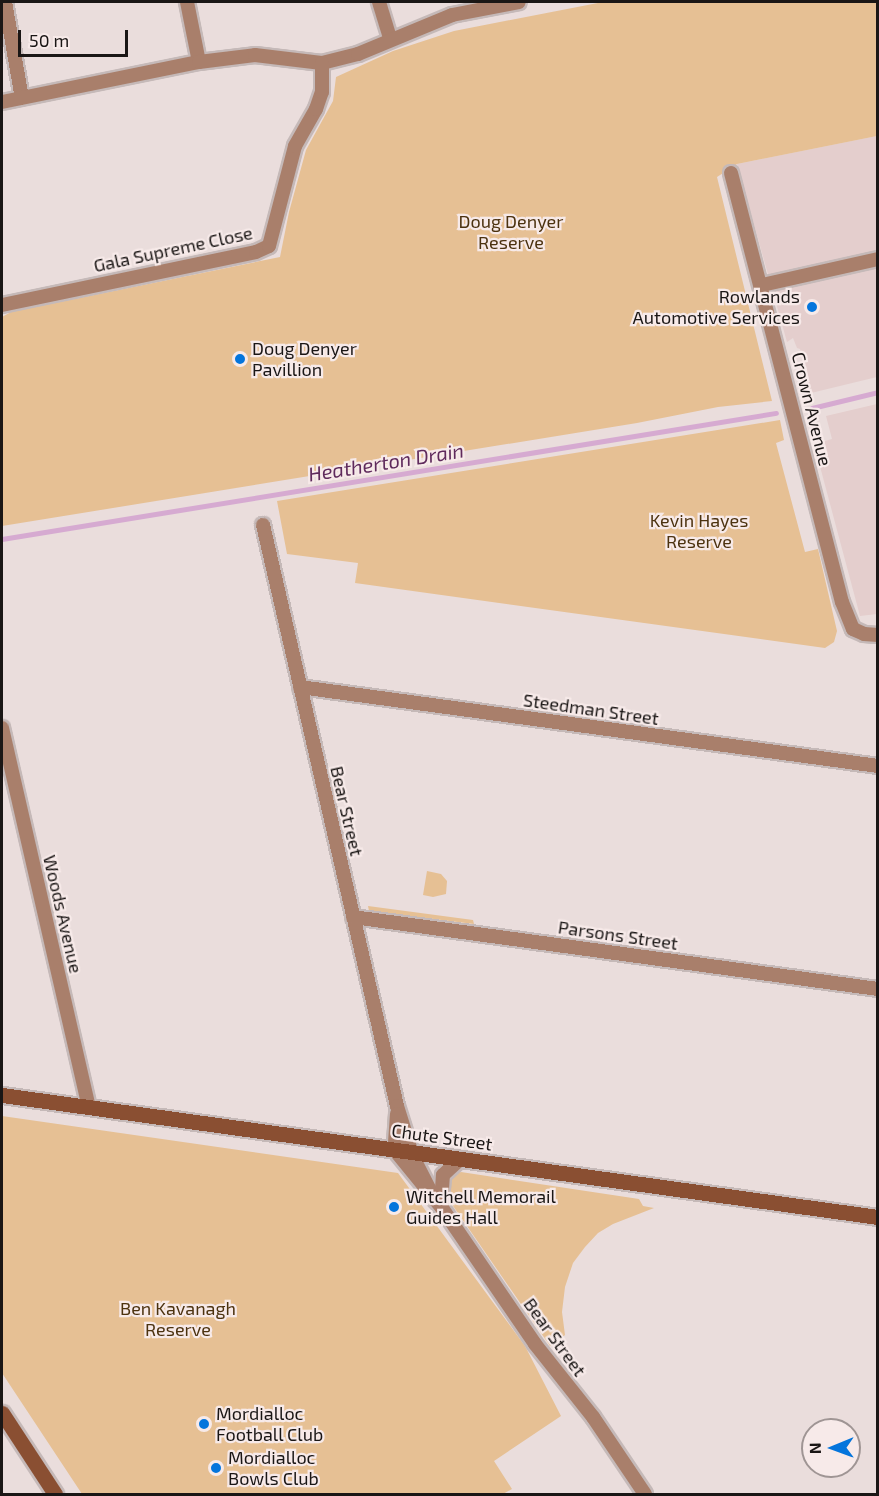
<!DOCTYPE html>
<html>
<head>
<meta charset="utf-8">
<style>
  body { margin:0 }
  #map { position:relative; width:879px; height:1496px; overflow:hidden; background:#eadddc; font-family:"Exo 2",sans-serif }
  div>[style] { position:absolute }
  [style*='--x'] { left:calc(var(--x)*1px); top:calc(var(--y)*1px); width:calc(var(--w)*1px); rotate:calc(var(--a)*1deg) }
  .built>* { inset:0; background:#e4cecd }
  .green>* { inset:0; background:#e6c094 }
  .stream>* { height:4.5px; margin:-2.25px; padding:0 2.25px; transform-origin:2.25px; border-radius:2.25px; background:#d6aad1 }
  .roads { filter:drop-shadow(2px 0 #c5b9b8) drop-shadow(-2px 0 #c5b9b8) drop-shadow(0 2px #c5b9b8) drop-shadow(0 -2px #c5b9b8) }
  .street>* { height:14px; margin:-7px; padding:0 7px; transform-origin:7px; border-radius:7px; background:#a97f6b }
  .secondary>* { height:15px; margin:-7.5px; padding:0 7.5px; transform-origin:7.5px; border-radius:7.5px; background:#8a4f32 }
  .dots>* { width:16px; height:16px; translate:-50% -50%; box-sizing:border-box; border:3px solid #f7eae9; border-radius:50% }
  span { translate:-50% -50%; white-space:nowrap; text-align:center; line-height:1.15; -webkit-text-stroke:4.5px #f7eae9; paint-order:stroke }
  .park-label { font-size:18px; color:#4c320f }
  .street-label { font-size:18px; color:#1a1615 }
  .poi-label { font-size:18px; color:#1a1615 }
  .right { translate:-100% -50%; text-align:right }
  .left { translate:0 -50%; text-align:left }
  .water-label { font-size:20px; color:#5f2a5c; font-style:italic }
  .frame { position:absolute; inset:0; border:3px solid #1a1615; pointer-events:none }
  .north { position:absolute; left:801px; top:1418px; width:60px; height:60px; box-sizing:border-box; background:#f7eae9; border:2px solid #9f9594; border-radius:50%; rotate:269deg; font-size:16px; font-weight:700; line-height:24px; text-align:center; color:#1a1615 }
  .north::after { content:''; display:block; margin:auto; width:21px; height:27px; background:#0475dc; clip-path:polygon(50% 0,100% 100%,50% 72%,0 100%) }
  .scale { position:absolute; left:18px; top:30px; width:110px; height:27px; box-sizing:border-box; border:3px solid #1a1615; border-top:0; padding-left:8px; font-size:18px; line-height:21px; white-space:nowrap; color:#1a1615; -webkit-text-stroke:4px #f7eae9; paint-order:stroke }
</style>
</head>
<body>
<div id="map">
  <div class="built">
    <div style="clip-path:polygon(877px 136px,877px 377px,811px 393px,800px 349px,797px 348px,793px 338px,787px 342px,737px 164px)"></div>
    <div style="clip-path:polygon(877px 404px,877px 614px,860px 616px,814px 444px,832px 439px,826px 416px)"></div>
  </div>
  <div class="green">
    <div style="clip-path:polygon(603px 2px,877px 2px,877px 136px,737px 164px,717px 177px,772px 401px,718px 407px,637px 423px,2px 526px,2px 317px,11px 312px,280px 257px,289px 212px,306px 150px,333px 101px,336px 77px,393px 51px,454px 31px)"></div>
    <div style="clip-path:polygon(780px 420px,784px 440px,776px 443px,805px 552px,818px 549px,837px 631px,834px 642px,825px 648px,355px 583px,358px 563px,287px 554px,277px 501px)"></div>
    <div style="clip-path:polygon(427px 871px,441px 874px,447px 881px,446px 894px,433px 897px,423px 895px)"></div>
    <div style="clip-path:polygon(368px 906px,473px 920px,474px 924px,369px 911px)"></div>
    <div style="clip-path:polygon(2px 1116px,398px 1173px,525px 1346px,561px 1416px,494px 1461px,512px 1489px,503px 1494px,82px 1494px,2px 1373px)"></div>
    <div style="clip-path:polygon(461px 1172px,639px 1199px,643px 1206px,654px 1208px,613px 1224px,598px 1233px,585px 1247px,573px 1263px,565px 1287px,562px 1312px,565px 1335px,550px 1346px,451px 1203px,449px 1182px,453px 1175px)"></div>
  </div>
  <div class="stream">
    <div style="--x:812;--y:408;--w:68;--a:-13.6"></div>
    <div style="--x:2;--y:539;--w:784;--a:-9.25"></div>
  </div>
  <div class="roads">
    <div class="street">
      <div style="--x:5;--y:2;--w:97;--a:80"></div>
      <div style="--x:187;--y:2;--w:61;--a:78.7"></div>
      <div style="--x:379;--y:2;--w:39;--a:73"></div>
      <div style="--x:2;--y:102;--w:201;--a:-11.5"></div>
      <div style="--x:199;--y:62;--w:56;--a:-7.1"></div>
      <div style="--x:255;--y:55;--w:67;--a:6.8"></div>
      <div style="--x:322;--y:63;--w:37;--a:-14"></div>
      <div style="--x:358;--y:54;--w:102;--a:-22.5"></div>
      <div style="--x:452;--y:15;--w:68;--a:-11"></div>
      <div style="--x:731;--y:173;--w:443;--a:75.5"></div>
      <div style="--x:842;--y:602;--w:29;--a:68"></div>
      <div style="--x:853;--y:629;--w:12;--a:24"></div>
      <div style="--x:864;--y:634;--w:14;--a:4"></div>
      <div style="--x:762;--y:285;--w:119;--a:-12.6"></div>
      <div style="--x:2;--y:305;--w:259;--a:-11.8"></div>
      <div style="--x:256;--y:252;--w:14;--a:-25"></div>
      <div style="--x:269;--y:246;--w:103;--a:-75.4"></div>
      <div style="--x:295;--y:146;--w:43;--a:-60.4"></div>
      <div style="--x:316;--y:109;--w:18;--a:-71"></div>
      <div style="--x:322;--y:92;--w:29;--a:-90"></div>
      <div style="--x:263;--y:525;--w:596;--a:77.01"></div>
      <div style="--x:397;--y:1106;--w:53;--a:72.6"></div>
      <div style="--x:413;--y:1157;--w:48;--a:62.9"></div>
      <div style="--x:300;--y:687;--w:583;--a:7.78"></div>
      <div style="--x:2;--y:728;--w:389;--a:77.1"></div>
      <div style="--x:353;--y:917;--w:530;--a:7.81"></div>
      <div style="--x:397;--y:1114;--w:31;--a:94"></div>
      <div style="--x:395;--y:1145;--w:9;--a:72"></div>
      <div style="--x:398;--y:1154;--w:70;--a:50.8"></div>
      <div style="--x:442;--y:1208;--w:165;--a:55.6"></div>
      <div style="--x:535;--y:1344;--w:93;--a:51.5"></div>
      <div style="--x:593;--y:1417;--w:93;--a:56"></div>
      <div style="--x:441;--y:1203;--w:28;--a:-86"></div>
      <div style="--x:443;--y:1175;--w:23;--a:-43"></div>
    </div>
    <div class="secondary">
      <div style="--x:2;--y:1095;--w:884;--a:7.93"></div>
      <div style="--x:2;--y:1413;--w:97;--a:56.8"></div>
    </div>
  </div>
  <div class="dots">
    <div style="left:812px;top:307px;background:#0475dc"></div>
    <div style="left:240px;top:359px;background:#0475dc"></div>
    <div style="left:394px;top:1207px;background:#0475dc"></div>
    <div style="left:204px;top:1424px;background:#0475dc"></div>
    <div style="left:216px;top:1468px;background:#0475dc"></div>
  </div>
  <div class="park-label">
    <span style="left:511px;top:232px">Doug Denyer<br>Reserve</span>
    <span style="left:699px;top:531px">Kevin Hayes<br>Reserve</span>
    <span style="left:178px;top:1319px">Ben Kavanagh<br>Reserve</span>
  </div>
  <div class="street-label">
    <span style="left:173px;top:249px;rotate:-12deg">Gala Supreme Close</span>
    <span style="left:812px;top:409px;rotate:76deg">Crown Avenue</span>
    <span style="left:591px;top:709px;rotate:8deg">Steedman Street</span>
    <span style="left:347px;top:811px;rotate:77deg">Bear Street</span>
    <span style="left:63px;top:914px;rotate:77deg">Woods Avenue</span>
    <span style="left:618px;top:935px;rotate:8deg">Parsons Street</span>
    <span style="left:442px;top:1137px;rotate:8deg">Chute Street</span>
    <span style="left:555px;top:1337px;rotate:54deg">Bear Street</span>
  </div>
  <div class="poi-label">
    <span class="right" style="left:800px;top:307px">Rowlands<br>Automotive Services</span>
    <span class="left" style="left:252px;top:359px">Doug Denyer<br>Pavillion</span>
    <span class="left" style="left:406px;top:1207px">Witchell Memorail<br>Guides Hall</span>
    <span class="left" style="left:216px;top:1424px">Mordialloc<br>Football Club</span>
    <span class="left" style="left:228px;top:1468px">Mordialloc<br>Bowls Club</span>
  </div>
  <div class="water-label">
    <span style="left:386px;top:462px;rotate:-9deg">Heatherton Drain</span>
  </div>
  <div class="frame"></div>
  <div class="north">N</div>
  <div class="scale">50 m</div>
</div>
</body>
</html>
